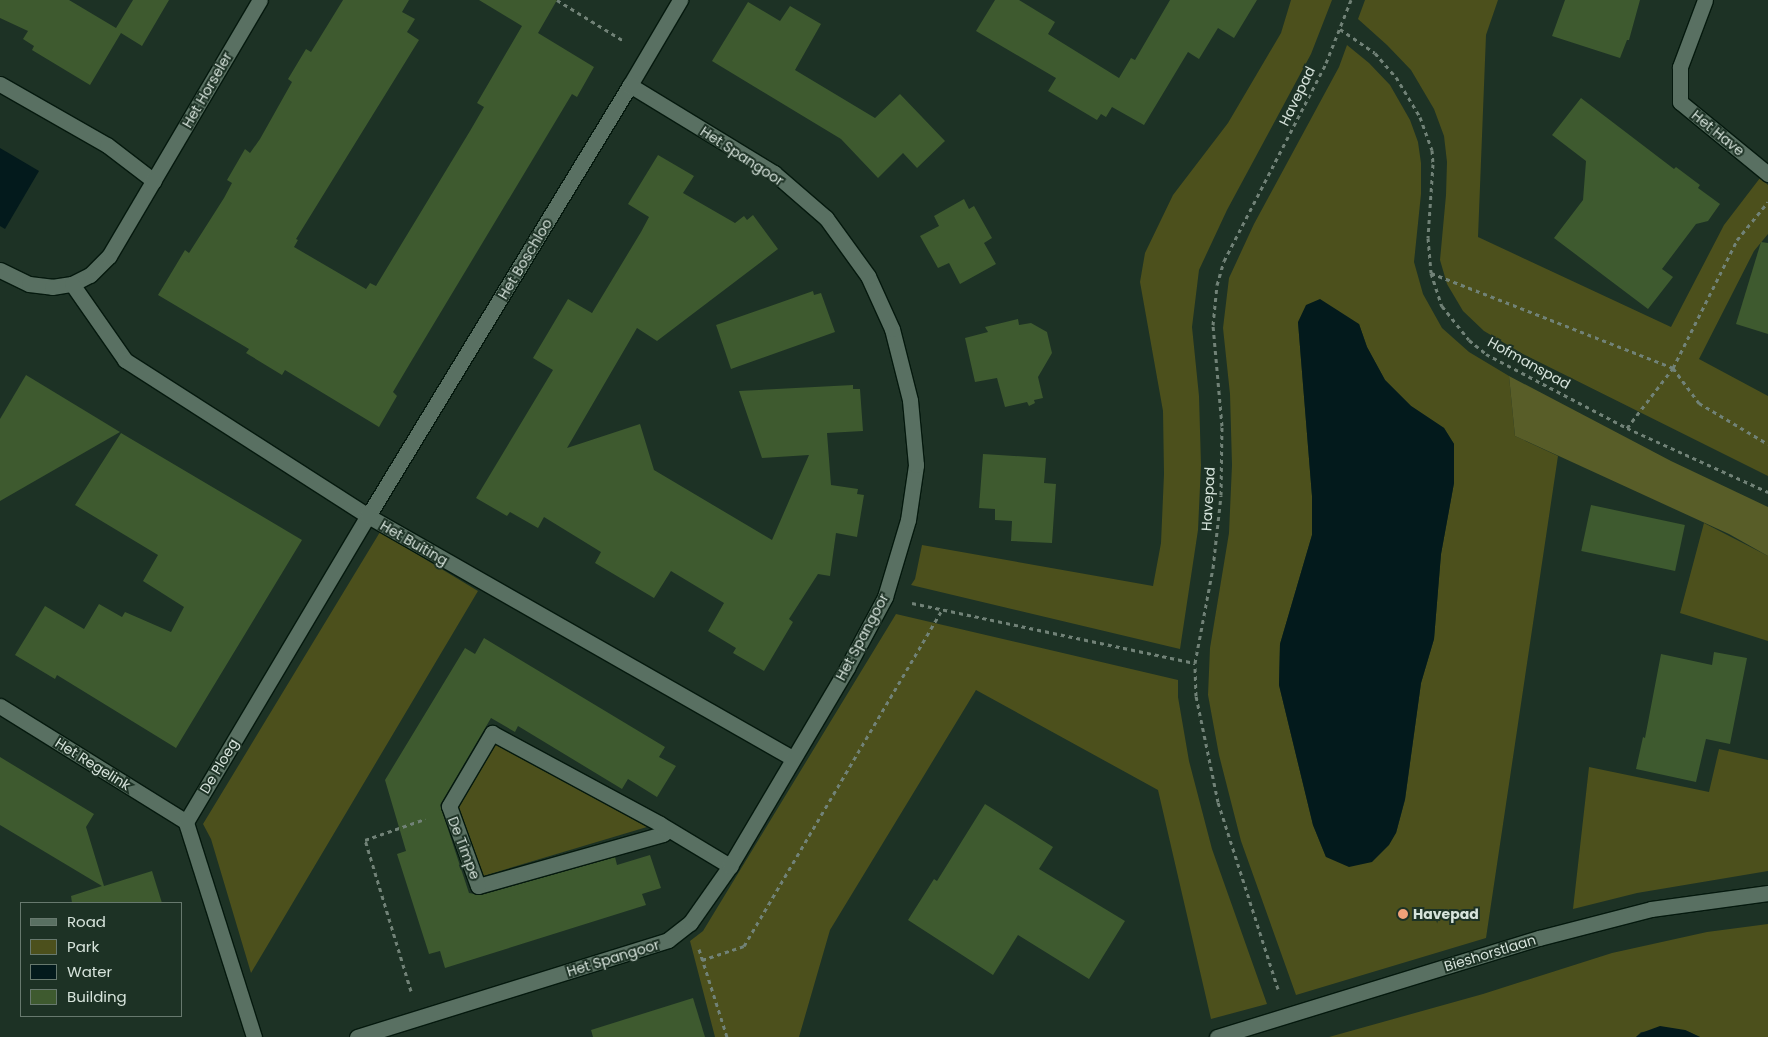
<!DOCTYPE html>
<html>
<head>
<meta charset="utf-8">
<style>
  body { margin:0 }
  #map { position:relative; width:1768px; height:1037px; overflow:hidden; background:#1d3225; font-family:Poppins,sans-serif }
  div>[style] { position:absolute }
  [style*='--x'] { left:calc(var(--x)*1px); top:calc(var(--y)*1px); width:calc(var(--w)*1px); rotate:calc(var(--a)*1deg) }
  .green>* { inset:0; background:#4c501c }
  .forest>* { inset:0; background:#585d28 }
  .water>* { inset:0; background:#031a1c }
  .building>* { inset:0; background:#3e5a2f; transform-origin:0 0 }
  .path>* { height:3px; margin-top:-1.5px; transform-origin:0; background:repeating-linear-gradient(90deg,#718277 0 4px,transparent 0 8px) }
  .roads { filter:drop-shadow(1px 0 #05190e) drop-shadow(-1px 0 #05190e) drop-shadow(0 1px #05190e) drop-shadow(0 -1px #05190e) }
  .minor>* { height:15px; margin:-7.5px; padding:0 7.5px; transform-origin:7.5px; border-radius:7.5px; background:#597062 }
  .dots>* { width:14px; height:14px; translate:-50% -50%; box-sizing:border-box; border:2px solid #1d3225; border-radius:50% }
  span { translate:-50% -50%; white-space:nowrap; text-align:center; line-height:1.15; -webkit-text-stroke:4px #1d3225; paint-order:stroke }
  .street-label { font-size:14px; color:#d6e3db }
  .poi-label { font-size:14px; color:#d6e3db; font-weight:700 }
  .left { translate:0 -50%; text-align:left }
  .legend { position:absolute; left:20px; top:902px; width:162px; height:115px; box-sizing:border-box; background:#1d3225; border:1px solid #67796e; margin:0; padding:6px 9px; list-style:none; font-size:15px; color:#d6e3db }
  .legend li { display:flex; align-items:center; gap:10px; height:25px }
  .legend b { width:25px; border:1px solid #67796e }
</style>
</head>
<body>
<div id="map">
  <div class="green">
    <div style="clip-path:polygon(1291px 0,1332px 0,1311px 54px,1227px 210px,1199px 270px,1192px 327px,1199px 396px,1201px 465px,1198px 530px,1180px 649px,911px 585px,915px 579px,922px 545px,1153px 586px,1161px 543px,1164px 474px,1163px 411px,1140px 282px,1145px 253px,1173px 195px,1228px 123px,1281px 33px)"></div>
    <div style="clip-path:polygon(1365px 0,1498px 0,1486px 35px,1478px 237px,1671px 327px,1724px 225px,1760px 178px,1768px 185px,1768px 234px,1754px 251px,1699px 359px,1768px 396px,1768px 476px,1523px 354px,1484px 331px,1463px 311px,1447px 284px,1440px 260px,1446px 195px,1447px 162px,1444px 136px,1434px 109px,1411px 70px,1387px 45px,1358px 19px)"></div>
    <div style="clip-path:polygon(evenodd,1347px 45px,1369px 63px,1390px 85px,1410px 120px,1418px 142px,1421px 163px,1421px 194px,1414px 262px,1423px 294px,1442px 328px,1469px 352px,1509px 376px,1515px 436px,1558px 456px,1486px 938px,1296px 995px,1241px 841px,1219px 755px,1208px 695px,1210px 648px,1229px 533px,1232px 465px,1230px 394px,1223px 328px,1229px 278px,1254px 224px,1339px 67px,1347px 45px,1298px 322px,1359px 324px,1367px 347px,1385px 380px,1411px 406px,1444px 428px,1454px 444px,1454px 483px,1441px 554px,1434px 639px,1421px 683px,1405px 800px,1396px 833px,1326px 857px,1313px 825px,1279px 685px,1280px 644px,1312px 535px,1312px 496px,1298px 322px)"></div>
    <div style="clip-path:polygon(1704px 523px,1768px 556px,1768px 641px,1680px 613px)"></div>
    <div style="clip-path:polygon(380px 532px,478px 591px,251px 973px,211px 839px,203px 824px)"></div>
    <div style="clip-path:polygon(896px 614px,1178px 680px,1178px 697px,1189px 761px,1212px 849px,1267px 1004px,1211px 1019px,1158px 790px,976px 690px,830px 930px,799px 1037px,715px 1037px,690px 941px,703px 931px)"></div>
    <div style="clip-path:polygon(496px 743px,647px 827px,480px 877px,454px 807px)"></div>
    <div style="clip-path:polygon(1719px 749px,1768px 760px,1768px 871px,1637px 893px,1573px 909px,1589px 767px,1709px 792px)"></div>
    <div style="clip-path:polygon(1768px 924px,1768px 1037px,1700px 1037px,1685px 1030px,1641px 1032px,1636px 1037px,1329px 1037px,1483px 994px,1612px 953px,1707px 932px)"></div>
  </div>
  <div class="forest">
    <div style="clip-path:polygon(1509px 376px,1671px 461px,1768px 507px,1768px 556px,1729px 534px,1515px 436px)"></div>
  </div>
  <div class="water">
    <div style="clip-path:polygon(0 148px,39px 171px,5px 229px,0 226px)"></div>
    <div style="clip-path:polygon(1320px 299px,1359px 324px,1367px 347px,1385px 380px,1411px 406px,1444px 428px,1454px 444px,1454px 483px,1441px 554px,1434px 639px,1421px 683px,1405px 799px,1396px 833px,1389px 845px,1372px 862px,1349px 867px,1326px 857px,1313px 825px,1279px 685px,1280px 644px,1312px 535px,1312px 496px,1298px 322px,1306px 305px)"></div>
    <div style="clip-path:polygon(1660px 1026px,1685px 1030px,1700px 1037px,1636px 1037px,1641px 1033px)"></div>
  </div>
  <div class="building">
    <div style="clip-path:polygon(0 0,69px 0,116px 28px,133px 0,169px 0,142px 46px,121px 33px,90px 85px,32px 50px,34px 46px,23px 39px,28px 31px,0 18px)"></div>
    <div style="clip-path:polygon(343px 0,409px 0,402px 12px,415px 19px,407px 32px,419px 40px,296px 239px,298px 240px,294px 247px,366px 289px,370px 283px,376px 286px,470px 131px,484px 107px,477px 103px,522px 26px,479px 0,557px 0,538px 33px,594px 67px,577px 97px,572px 94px,409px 365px,393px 392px,397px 396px,379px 427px,285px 370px,282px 375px,246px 353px,249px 349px,158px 295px,185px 250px,189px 253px,224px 198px,232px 183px,227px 180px,245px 149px,250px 153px,260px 139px,292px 82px,288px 79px,306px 49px,311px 52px)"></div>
    <div style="clip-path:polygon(995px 0,1019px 0,1055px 22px,1048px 34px,1119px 78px,1131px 58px,1135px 60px,1170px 0,1257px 0,1234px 38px,1218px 28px,1199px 59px,1188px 52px,1144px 125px,1112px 107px,1106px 117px,1101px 114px,1097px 120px,1048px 91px,1056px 78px,976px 31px)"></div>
    <div style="clip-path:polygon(1565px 0,1640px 0,1629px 40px,1627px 40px,1620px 58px,1552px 36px)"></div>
    <div style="clip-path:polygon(748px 2px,780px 21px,790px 6px,821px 24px,795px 70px,875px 118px,900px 94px,945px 141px,917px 168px,903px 153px,878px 178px,841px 139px,712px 61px)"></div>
    <div style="clip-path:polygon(1581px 98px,1674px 169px,1676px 167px,1700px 185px,1698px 188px,1720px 204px,1708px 221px,1696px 224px,1662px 269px,1673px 277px,1648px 309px,1554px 238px,1583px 200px,1586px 161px,1552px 135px)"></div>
    <div style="clip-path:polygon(658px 155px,694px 176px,683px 193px,735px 223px,744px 216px,747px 220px,753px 215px,778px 249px,657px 341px,637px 328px,567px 448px,640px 424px,654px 470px,772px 540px,809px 455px,762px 458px,739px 391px,853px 385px,853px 389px,860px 389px,863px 431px,827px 433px,831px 485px,858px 489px,857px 494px,864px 495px,857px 537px,836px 533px,830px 576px,818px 574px,789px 619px,793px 622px,764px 671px,733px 653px,736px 648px,708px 631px,724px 603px,671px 571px,654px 598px,595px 563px,601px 552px,544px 517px,538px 528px,510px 512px,507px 516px,476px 498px,553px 370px,533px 358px,568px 299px,592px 313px,641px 232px,649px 217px,628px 204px)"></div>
    <div style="clip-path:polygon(964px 199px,969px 209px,974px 206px,992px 238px,984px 243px,996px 264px,960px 284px,949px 263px,938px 268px,920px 236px,939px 226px,934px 216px)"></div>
    <div style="clip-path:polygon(1761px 242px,1768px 243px,1768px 334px,1736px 324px)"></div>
    <div style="clip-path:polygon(813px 291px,814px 295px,821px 293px,835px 332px,731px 369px,716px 325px)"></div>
    <div style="clip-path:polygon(1018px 319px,1019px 325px,1031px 323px,1047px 332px,1052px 353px,1038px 377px,1043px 398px,1034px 400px,1035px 403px,1029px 406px,1027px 402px,1005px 407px,997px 378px,975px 382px,965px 338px,988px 332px,985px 327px)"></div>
    <div style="clip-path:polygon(26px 375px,120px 432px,0 501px,0 419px)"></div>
    <div style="clip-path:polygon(121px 433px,302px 540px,176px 748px,57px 675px,55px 679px,15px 655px,45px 606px,84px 629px,99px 604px,122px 617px,125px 612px,171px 632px,184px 607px,143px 581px,158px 555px,75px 505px)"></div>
    <div style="clip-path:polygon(983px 454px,1046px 458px,1044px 483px,1056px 484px,1052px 543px,1011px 541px,1012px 521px,995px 520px,995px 509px,979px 508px)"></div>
    <div style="left:1591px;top:505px;width:96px;height:47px;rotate:12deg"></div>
    <div style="clip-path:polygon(484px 638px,665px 747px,659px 757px,676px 766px,657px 797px,628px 779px,622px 789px,518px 726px,515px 732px,491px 718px,440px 805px,469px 893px,481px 895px,615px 857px,617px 865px,650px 855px,661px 888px,642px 894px,646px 905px,445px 968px,440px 951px,429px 954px,397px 854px,406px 851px,385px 780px,465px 648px,475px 654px)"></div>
    <div style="clip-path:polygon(1714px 652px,1747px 658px,1730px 744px,1706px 739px,1696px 782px,1636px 769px,1643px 737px,1645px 738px,1661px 654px,1712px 665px)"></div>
    <div style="clip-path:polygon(0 757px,94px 814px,86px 827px,104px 886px,152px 871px,162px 903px,72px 903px,71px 896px,102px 886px,0 825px)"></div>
    <div style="clip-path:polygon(985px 804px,1053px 847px,1039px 869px,1125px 921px,1089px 979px,1018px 935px,993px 975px,908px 920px,934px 879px,937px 881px)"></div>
    <div style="clip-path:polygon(693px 998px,705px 1037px,593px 1037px,591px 1030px)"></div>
  </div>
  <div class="path">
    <div style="--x:557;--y:0;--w:79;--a:31.5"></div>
    <div style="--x:1340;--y:29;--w:42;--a:34.4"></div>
    <div style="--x:1375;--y:53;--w:32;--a:49"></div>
    <div style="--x:1396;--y:77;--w:47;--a:59"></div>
    <div style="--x:1420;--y:117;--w:35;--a:70"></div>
    <div style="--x:1432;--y:150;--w:14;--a:86"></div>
    <div style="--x:1433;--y:164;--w:74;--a:93.9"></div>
    <div style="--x:1428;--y:238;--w:35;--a:85"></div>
    <div style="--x:1431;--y:273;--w:35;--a:72"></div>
    <div style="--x:1442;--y:306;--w:43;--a:51.5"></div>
    <div style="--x:1469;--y:340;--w:22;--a:39"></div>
    <div style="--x:1486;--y:354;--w:159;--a:27.7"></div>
    <div style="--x:1627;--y:428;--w:155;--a:24.4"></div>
    <div style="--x:1431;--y:273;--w:260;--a:21.4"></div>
    <div style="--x:1673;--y:368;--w:44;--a:53.4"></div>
    <div style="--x:1699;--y:403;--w:80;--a:30.7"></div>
    <div style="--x:1627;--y:428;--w:76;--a:-52.5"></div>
    <div style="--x:1673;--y:368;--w:143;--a:-63.4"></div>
    <div style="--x:1737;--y:240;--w:49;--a:-50.8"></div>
    <div style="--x:912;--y:603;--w:289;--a:12"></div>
    <div style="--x:699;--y:949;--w:92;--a:72.3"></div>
    <div style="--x:702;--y:960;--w:44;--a:-18.4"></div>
    <div style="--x:744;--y:946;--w:390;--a:-59.5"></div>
    <div style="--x:1278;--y:989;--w:196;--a:-107.8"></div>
    <div style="--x:1218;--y:802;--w:108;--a:-101.7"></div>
    <div style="--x:1196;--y:696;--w:33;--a:-92"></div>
    <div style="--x:1195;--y:663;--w:97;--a:-79.3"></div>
    <div style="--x:1213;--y:568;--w:73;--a:-83.7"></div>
    <div style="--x:1221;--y:495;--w:69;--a:-89.2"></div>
    <div style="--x:1222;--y:426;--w:101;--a:-95.1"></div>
    <div style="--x:1213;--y:325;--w:40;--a:-84.3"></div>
    <div style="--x:1217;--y:285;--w:25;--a:-74"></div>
    <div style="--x:1224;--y:261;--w:223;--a:-62.7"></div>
    <div style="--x:1326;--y:63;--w:68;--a:-68.4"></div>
    <div style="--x:411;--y:991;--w:158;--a:-106.9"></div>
    <div style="--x:365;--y:840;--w:64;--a:-19.3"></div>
  </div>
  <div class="roads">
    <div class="minor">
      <div style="--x:1705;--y:0;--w:72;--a:110.5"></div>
      <div style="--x:1680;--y:67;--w:35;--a:90"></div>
      <div style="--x:1680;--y:102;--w:114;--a:39.3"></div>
      <div style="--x:0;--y:84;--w:123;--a:29.7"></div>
      <div style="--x:107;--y:145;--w:59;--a:37.5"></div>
      <div style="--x:0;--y:270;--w:32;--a:26"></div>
      <div style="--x:29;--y:284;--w:23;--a:7"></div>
      <div style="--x:52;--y:287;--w:20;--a:-9"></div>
      <div style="--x:72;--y:284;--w:20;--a:-27"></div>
      <div style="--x:90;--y:275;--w:27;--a:-45"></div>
      <div style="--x:109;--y:256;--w:297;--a:-59.5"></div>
      <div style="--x:72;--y:284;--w:93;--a:55.1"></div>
      <div style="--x:125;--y:360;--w:289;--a:32.7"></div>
      <div style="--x:368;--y:516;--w:488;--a:29.7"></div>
      <div style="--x:0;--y:706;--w:219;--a:31.9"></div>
      <div style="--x:668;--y:830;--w:6;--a:141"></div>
      <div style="--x:663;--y:834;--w:192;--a:164.3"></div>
      <div style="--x:478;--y:886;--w:85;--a:-109.9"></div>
      <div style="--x:449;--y:806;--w:85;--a:-59.5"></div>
      <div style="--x:492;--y:733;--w:191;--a:28.4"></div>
      <div style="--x:660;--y:824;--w:82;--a:31"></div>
      <div style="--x:254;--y:1037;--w:225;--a:-107.6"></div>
      <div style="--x:186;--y:822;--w:356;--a:-59.3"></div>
      <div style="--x:368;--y:516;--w:504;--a:-58.71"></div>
      <div style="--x:630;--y:85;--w:99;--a:-59.5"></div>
      <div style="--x:357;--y:1037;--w:326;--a:-17.3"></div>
      <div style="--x:668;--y:940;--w:28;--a:-38"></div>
      <div style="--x:690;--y:923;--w:70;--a:-54.9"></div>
      <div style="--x:730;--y:866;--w:230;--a:-59.4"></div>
      <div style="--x:847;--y:668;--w:81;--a:-61.8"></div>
      <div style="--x:885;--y:597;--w:80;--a:-73.4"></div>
      <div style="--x:908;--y:520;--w:56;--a:-81.7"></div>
      <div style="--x:916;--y:465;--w:65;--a:-95.3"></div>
      <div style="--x:910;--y:400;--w:73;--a:-104.2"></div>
      <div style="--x:892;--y:329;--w:58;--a:-114.4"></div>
      <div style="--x:868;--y:276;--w:72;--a:-125.9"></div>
      <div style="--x:826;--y:218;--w:69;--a:-139.1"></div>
      <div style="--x:774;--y:173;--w:169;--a:-148.6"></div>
      <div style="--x:1217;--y:1037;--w:337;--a:-17.1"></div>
      <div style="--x:1539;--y:938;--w:116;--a:-14.5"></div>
      <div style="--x:1651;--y:909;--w:118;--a:-7.8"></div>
    </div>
  </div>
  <div class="dots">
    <div style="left:1403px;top:914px;background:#f0a279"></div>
  </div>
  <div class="street-label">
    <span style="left:207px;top:90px;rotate:-60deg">Het Horseler</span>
    <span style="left:1297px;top:96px;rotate:-64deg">Havepad</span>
    <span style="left:1718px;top:133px;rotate:39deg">Het Have</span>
    <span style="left:742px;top:156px;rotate:33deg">Het Spangoor</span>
    <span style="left:525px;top:259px;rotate:-59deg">Het Boschloo</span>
    <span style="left:1529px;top:363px;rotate:29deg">Hofmanspad</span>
    <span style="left:1208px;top:499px;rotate:-87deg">Havepad</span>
    <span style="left:414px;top:543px;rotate:30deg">Het Buiting</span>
    <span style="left:862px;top:637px;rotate:-62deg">Het Spangoor</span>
    <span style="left:93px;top:764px;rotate:32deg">Het Regelink</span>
    <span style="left:219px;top:766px;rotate:-59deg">De Ploeg</span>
    <span style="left:464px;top:848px;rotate:69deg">De Timpe</span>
    <span style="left:1490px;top:953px;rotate:-17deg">Bieshorstlaan</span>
    <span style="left:613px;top:958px;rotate:-17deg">Het Spangoor</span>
  </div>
  <div class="poi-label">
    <span class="left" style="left:1413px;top:914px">Havepad</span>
  </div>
  <ul class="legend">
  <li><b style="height:6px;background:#597062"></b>Road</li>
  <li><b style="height:14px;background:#4c501c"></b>Park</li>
  <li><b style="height:14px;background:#031a1c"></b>Water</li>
  <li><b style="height:14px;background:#3e5a2f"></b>Building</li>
  </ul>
</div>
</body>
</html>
